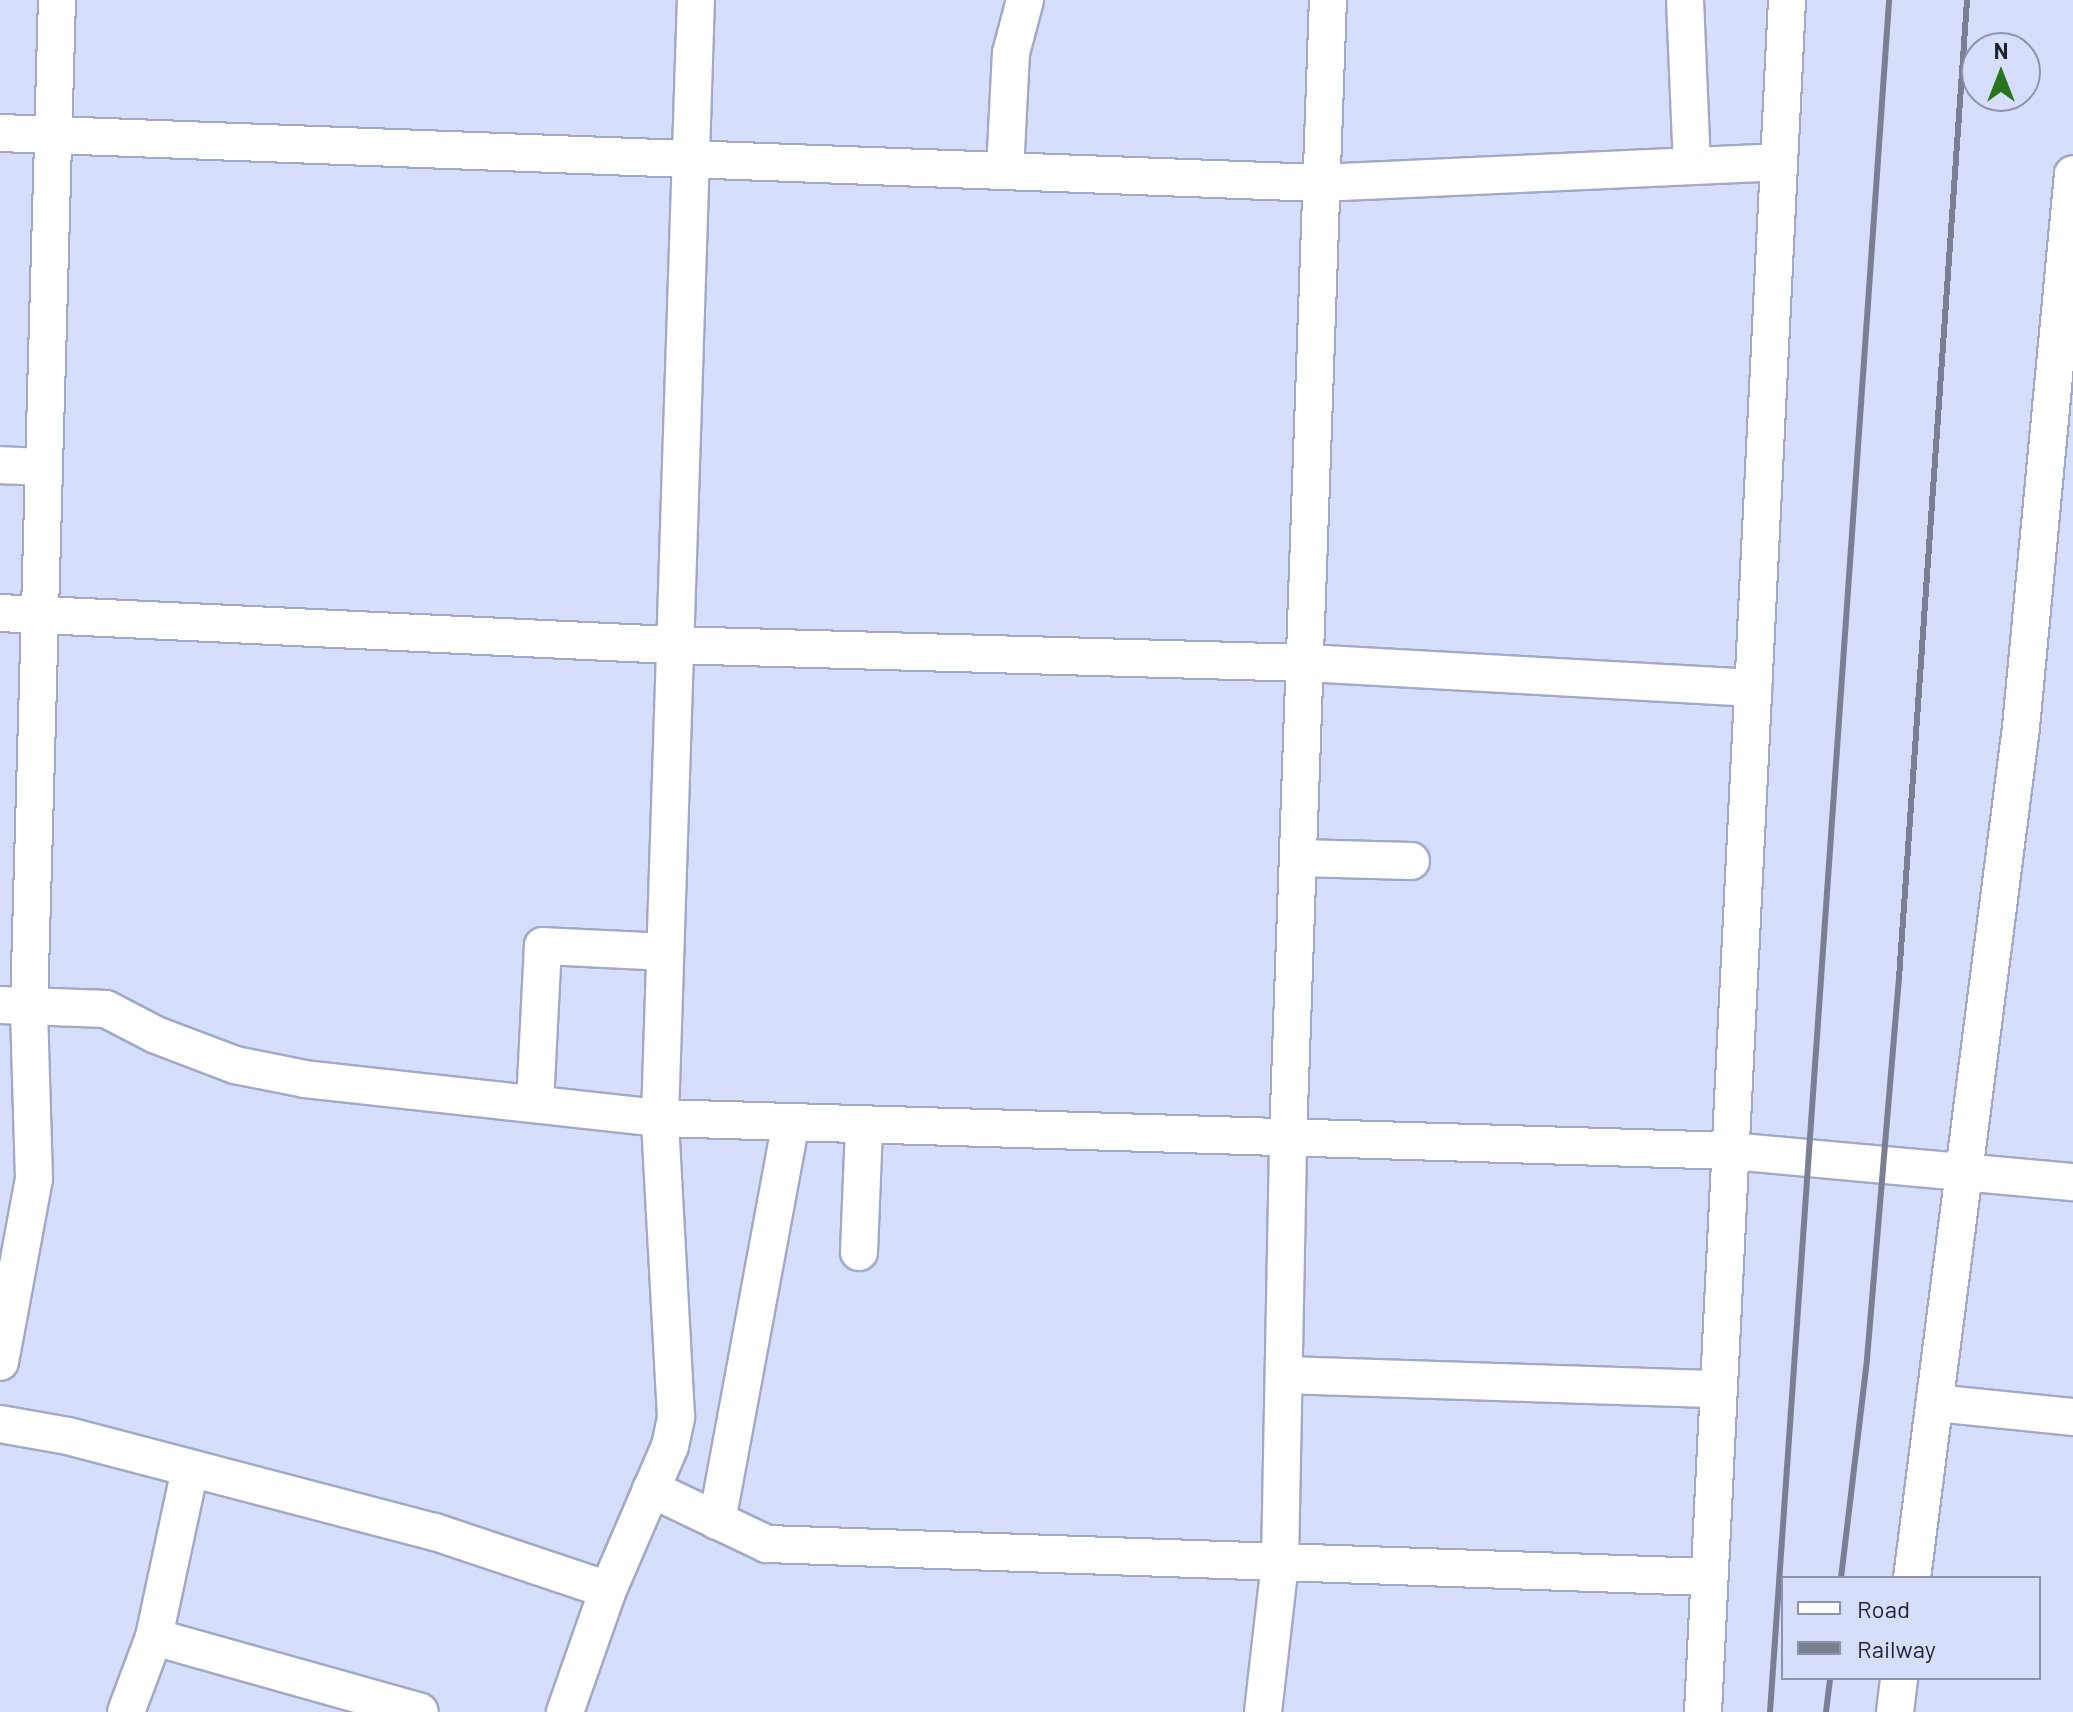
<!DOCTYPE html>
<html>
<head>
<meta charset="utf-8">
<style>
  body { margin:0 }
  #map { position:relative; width:2073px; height:1712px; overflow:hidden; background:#d6defc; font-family:Barlow,sans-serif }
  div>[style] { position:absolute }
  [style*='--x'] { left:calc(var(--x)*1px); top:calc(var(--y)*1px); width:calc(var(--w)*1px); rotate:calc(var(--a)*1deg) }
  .roads { filter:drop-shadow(2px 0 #a2a9c6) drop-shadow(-2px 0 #a2a9c6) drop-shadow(0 2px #a2a9c6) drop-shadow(0 -2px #a2a9c6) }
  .minor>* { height:36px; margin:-18px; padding:0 18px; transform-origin:18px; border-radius:18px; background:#fff }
  .rail>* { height:6px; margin:-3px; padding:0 3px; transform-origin:3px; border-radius:3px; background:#7a7f94 }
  span { translate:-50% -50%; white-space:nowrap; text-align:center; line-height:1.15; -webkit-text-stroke:7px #d6defc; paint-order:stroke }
  .legend { position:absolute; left:1781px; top:1576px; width:260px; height:104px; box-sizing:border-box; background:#d6defc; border:2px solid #8d93a9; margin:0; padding:10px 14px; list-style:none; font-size:24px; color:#1f222d }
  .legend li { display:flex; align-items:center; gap:16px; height:40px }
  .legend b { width:40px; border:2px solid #8d93a9 }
  .north { position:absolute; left:1961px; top:32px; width:80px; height:80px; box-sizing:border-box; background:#d6defc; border:2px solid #8d93a9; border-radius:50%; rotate:0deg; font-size:22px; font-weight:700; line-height:32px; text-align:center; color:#1f222d }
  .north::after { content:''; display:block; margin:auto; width:28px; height:36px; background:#27761e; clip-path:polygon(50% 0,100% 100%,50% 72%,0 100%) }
</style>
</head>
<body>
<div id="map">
  <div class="roads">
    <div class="minor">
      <div style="--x:1685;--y:0;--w:166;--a:87.6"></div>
      <div style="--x:0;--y:133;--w:1322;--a:2.17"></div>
      <div style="--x:1321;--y:183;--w:455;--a:-2.6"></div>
      <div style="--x:1005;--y:171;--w:118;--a:-87.1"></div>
      <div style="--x:1011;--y:53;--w:55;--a:-75.2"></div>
      <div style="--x:0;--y:465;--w:43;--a:2.7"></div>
      <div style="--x:0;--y:613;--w:672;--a:2.73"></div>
      <div style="--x:671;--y:645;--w:636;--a:1.62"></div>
      <div style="--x:1307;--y:663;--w:447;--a:3.2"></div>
      <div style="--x:1299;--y:858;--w:112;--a:1.5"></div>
      <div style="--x:0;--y:1005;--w:106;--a:2.2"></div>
      <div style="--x:106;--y:1009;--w:56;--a:27.5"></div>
      <div style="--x:156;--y:1035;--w:85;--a:20.8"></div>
      <div style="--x:235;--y:1065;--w:71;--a:11.3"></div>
      <div style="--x:305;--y:1079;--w:357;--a:6.3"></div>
      <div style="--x:660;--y:1118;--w:1072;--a:1.76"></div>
      <div style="--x:1731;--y:1151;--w:343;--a:5.2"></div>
      <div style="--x:535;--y:1103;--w:157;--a:-87.1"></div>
      <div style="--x:543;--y:946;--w:121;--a:2.8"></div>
      <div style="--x:859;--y:1252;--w:127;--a:-87.7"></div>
      <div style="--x:0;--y:1362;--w:186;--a:-79.5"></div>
      <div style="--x:34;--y:1179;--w:172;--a:-91.7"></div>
      <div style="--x:29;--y:1007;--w:1007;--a:-88.41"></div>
      <div style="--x:1287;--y:1375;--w:428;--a:1.9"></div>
      <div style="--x:1935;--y:1403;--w:139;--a:5.8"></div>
      <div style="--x:0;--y:1424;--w:69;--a:10"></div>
      <div style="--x:68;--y:1436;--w:379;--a:14.7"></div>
      <div style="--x:435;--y:1532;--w:182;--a:18.5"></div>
      <div style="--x:651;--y:1489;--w:128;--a:25.4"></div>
      <div style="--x:767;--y:1544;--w:943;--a:2.01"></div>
      <div style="--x:717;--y:1521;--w:405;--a:-79.5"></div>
      <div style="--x:1912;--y:1578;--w:858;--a:-82.7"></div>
      <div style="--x:2021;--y:727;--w:555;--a:-84.63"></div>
      <div style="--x:154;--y:1637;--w:276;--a:15.7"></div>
      <div style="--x:126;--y:1712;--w:80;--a:-69.5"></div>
      <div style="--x:154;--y:1637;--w:172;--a:-77.9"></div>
      <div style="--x:565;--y:1712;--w:129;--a:-70.6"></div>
      <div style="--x:608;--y:1590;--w:157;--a:-66.7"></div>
      <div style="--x:670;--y:1446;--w:30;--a:-78"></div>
      <div style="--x:676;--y:1417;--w:299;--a:-93.1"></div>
      <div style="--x:660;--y:1118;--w:1119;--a:-88.16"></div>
      <div style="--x:1263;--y:1712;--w:151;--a:-83.5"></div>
      <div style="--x:1280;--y:1562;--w:424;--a:-88.9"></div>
      <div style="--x:1288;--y:1138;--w:1139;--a:-87.99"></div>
      <div style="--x:1703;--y:1712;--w:1714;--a:-87.19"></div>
      <div style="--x:1895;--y:1712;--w:34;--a:-83"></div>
    </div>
  </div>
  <div class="rail">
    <div style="--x:1841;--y:1578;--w:221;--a:-83.2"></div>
    <div style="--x:1867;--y:1359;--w:382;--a:-85.2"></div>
    <div style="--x:1899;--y:978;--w:980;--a:-86.02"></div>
    <div style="--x:1770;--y:1712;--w:1716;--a:-86.02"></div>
    <div style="--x:1826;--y:1712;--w:34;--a:-83"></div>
  </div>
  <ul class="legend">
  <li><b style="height:10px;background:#fff"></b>Road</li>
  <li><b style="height:10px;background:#7a7f94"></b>Railway</li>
  </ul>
  <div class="north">N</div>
</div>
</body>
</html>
